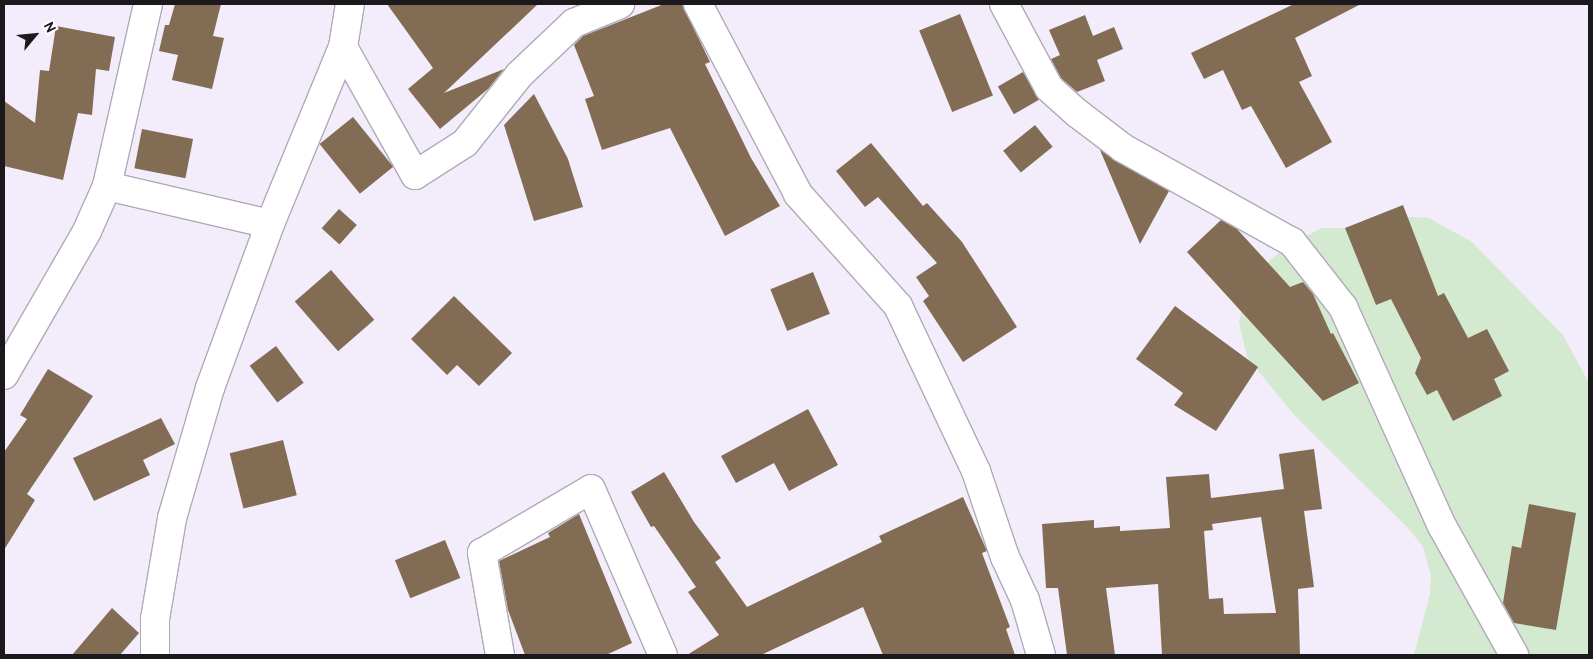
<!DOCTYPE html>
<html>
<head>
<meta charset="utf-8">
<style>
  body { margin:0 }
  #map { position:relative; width:1593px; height:659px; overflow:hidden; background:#f2ecfb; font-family:Overpass,sans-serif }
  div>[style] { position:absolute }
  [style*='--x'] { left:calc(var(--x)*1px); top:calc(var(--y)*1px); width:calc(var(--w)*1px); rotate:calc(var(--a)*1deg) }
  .green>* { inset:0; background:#d3e9d0 }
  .building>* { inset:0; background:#836c54; transform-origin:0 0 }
  .roads { filter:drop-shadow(1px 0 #b0aab8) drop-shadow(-1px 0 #b0aab8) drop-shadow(0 1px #b0aab8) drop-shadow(0 -1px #b0aab8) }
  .minor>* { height:28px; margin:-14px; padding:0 14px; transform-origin:14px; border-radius:14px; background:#fff }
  span { translate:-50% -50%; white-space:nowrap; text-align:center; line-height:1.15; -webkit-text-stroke:5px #fff; paint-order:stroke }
  .frame { position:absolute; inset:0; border:5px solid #1b191e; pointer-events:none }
  .north { position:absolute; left:10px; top:10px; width:50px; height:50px; -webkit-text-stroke:4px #fff; paint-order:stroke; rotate:62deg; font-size:14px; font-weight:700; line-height:20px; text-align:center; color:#1b191e }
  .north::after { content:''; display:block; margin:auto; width:18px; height:22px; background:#1b191e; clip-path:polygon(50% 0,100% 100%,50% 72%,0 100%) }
</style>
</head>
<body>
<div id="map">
  <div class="green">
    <div style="clip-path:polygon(1392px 216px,1429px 218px,1472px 242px,1563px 335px,1589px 383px,1589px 655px,1414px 655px,1430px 594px,1431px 576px,1423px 547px,1409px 529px,1295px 416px,1247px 357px,1239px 322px,1251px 275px,1291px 244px,1322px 228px,1345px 228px)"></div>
  </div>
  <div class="building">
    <div style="clip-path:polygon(175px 4px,221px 4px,213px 36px,224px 38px,212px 89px,172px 80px,178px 55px,159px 51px,165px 25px,169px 25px)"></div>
    <div style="clip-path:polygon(387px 4px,538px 4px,444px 93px,504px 69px,488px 89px,440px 129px,408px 89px,433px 68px)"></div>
    <div style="clip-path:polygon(664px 4px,682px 4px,710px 62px,705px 64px,751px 158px,780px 206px,725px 236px,670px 128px,602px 150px,585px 99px,594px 96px,574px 45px,583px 36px)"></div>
    <div style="clip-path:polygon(1294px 4px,1361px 4px,1295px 38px,1312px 76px,1299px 82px,1332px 142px,1286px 168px,1251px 106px,1242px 110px,1223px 70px,1204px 79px,1191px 53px)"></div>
    <div style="left:960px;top:14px;width:88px;height:44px;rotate:68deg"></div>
    <div style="clip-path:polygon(1085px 15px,1093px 36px,1114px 27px,1123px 49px,1097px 60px,1105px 81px,1077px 92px,1061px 78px,1051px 59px,1060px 55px,1049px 30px)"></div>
    <div style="clip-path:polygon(56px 26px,115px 37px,109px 71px,96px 69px,92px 115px,78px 113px,63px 180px,4px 166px,4px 101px,35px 123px,40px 70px,49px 71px)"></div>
    <div style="left:1023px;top:72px;width:32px;height:29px;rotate:60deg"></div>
    <div style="clip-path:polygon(534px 94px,568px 159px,583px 207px,534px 221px,504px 125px)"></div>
    <div style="left:353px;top:117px;width:64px;height:43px;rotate:51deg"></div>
    <div style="left:1035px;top:125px;width:28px;height:41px;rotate:51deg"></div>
    <div style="left:142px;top:129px;width:52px;height:40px;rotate:11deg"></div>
    <div style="clip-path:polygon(871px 143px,923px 206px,927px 203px,962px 242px,1017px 327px,963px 362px,923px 301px,929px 296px,916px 277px,937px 263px,878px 197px,865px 207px,836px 171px)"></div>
    <div style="clip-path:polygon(1100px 150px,1169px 191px,1140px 244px)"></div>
    <div style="clip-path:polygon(1403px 205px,1438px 296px,1444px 293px,1468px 338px,1487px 329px,1509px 371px,1494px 379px,1502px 396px,1453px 421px,1437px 390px,1427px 395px,1415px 373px,1421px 358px,1391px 299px,1376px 305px,1345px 228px)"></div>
    <div style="left:339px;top:209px;width:24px;height:26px;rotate:42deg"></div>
    <div style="clip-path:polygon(1221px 220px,1237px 229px,1290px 287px,1303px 282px,1313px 294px,1331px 334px,1333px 333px,1359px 383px,1323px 401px,1187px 252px)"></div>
    <div style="left:331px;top:270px;width:66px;height:48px;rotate:49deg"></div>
    <div style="left:813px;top:272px;width:45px;height:46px;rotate:68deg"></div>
    <div style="clip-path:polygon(454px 296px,512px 353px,479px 386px,457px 365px,447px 375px,411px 339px)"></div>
    <div style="clip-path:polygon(1175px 306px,1258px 367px,1216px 431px,1174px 405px,1183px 393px,1136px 359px)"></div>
    <div style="left:276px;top:346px;width:46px;height:33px;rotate:53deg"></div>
    <div style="clip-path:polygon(48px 369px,93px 396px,27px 494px,35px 500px,4px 550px,4px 452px,27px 419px,20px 415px)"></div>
    <div style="clip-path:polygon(808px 409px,838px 465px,789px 491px,774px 463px,736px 483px,721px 456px)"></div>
    <div style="clip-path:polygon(161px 418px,175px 444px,143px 460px,150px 475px,94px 501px,73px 458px)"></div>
    <div style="left:283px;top:440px;width:57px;height:55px;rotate:76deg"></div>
    <div style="clip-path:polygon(evenodd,1314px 449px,1322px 509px,1304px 511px,1314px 587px,1298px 589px,1300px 655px,1162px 655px,1158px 584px,1106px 588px,1115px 655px,1067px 655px,1058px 588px,1046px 588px,1042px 524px,1094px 520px,1094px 528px,1120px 526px,1120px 531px,1170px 528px,1166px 477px,1209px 474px,1211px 498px,1284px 489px,1279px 454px,1314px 449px,1261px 517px,1276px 613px,1224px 614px,1223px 598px,1209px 599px,1204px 531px,1213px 530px,1212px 524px,1261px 517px)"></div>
    <div style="clip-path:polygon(664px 472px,694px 522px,721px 558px,715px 562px,747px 607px,882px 542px,879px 536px,963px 497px,987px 551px,982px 553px,1010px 627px,1006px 629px,1015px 655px,883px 655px,863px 607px,761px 655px,687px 655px,719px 635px,688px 592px,696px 587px,654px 526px,651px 527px,631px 492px)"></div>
    <div style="clip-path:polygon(1529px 504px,1576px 513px,1556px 630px,1514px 623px,1503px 603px,1512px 546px,1521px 548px)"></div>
    <div style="clip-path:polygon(579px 514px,632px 643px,606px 655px,525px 655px,508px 610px,499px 561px,550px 537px,548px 533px)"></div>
    <div style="left:445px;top:540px;width:41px;height:54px;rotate:68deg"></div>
    <div style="clip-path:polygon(112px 608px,139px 633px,120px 655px,72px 655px)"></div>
  </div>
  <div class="roads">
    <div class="minor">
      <div style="--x:148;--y:4;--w:187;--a:102.7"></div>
      <div style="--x:107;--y:186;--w:167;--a:13.1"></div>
      <div style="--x:698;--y:4;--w:215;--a:62.2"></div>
      <div style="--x:798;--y:194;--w:150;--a:48.2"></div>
      <div style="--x:898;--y:306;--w:183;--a:64.7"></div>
      <div style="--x:976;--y:471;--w:91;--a:71.4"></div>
      <div style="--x:1005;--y:557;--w:47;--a:65.1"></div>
      <div style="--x:1025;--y:600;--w:57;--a:73.8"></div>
      <div style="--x:1004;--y:4;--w:95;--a:61.8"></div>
      <div style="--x:1049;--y:88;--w:38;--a:42"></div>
      <div style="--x:1077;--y:113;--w:58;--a:37.3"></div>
      <div style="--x:1123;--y:148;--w:193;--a:29.1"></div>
      <div style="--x:1292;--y:242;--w:83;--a:51.9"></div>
      <div style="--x:1343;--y:307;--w:240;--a:65.7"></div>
      <div style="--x:1442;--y:526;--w:148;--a:60.8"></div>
      <div style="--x:343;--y:47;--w:147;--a:60.6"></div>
      <div style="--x:415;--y:175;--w:59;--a:-32.6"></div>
      <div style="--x:465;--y:143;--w:87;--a:-51.5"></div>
      <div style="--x:519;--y:75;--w:76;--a:-43.4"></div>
      <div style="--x:574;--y:23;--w:50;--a:-22.4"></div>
      <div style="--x:4;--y:375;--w:166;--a:-60"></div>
      <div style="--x:87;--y:231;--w:49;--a:-66"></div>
      <div style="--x:155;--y:655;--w:36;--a:-90"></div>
      <div style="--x:155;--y:619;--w:102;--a:-80.4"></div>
      <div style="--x:172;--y:518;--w:135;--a:-73.7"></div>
      <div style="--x:210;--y:388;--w:175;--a:-69.9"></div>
      <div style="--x:270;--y:224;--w:191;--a:-67.6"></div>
      <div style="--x:343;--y:47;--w:44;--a:-80.8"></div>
      <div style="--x:500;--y:655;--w:104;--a:-100"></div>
      <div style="--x:482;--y:553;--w:126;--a:-30.4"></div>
      <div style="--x:591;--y:489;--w:181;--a:66.6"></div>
    </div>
  </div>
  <div class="frame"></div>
  <div class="north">N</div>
</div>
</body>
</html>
